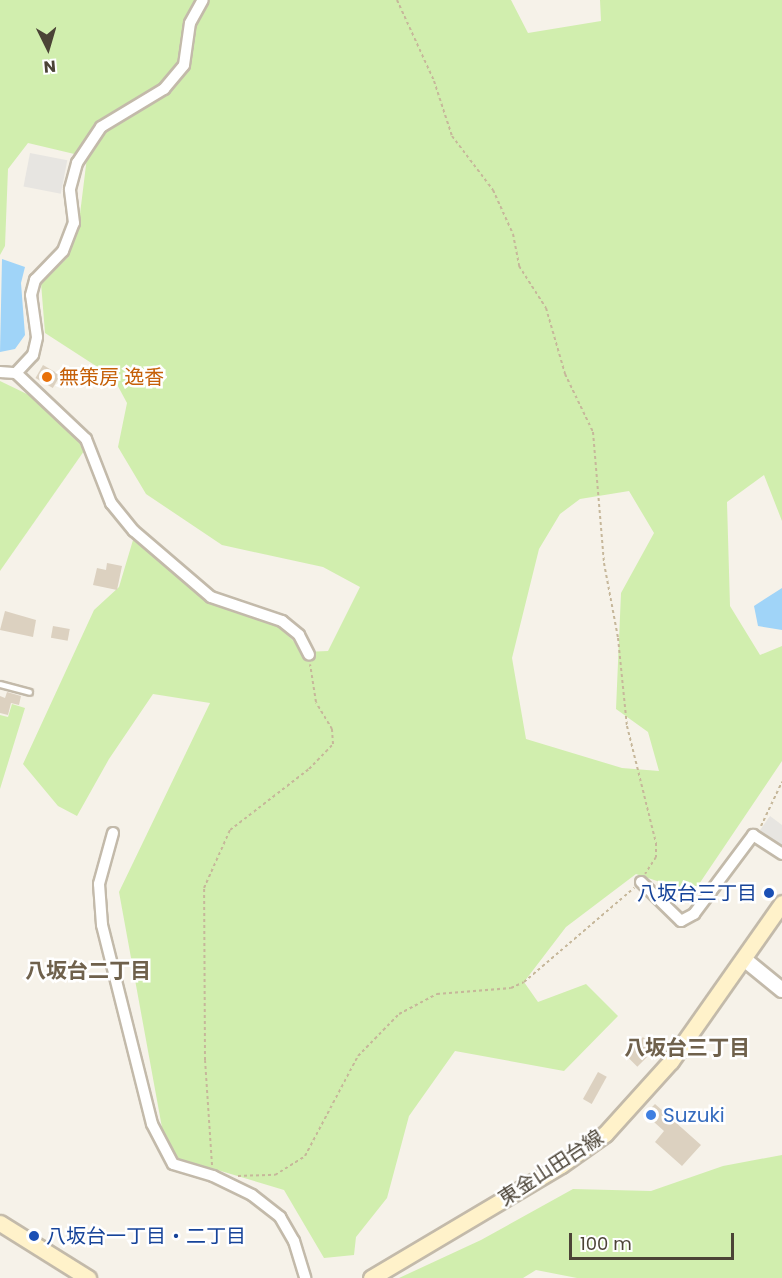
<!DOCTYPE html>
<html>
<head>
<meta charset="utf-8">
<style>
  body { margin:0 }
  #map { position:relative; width:782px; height:1278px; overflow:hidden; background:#f6f2e9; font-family:Poppins,"Noto Sans JP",sans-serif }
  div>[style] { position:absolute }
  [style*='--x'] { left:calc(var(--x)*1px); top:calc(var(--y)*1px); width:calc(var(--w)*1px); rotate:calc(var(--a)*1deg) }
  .green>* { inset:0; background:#d1eeae }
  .parking>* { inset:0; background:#e7e5e1; transform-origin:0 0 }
  .water>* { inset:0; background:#a0d4f8 }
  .building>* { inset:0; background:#dcd1c0; transform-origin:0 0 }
  .path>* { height:2px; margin-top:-1px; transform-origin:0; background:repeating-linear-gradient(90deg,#c6b79a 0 3px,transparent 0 6px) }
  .roads { filter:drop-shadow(2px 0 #c3baaa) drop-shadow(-2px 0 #c3baaa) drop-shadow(0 2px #c3baaa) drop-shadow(0 -2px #c3baaa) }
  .service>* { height:5px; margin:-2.5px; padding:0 2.5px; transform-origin:2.5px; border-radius:2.5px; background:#fff }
  .minor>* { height:10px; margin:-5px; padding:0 5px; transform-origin:5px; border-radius:5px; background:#fff }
  .tertiary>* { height:14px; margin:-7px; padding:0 7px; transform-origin:7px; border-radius:7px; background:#fff }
  .secondary>* { height:15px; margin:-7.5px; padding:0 7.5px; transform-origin:7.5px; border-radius:7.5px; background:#fff2ca }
  .dots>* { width:16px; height:16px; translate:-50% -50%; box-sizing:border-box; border:3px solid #fff; border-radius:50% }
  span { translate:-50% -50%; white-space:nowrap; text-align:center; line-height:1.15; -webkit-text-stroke:5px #fff; paint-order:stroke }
  .food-label { font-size:20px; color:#c56008 }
  .left { translate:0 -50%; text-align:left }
  .transit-label { font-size:20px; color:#164399 }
  .right { translate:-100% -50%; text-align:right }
  .shop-label { font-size:20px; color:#366cbe }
  .street-label { font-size:20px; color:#4b4336 }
  .neighbourhood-label { font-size:21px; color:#6f614c; font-weight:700 }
  .north { position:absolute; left:18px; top:18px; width:60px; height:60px; -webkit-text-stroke:4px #fff; paint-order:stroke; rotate:175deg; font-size:16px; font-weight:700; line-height:24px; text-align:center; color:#4b4336 }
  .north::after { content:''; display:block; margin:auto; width:21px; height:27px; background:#4b4336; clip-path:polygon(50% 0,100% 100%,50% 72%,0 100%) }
  .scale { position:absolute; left:569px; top:1233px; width:165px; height:27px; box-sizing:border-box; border:3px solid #4b4336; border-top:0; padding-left:8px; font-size:18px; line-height:21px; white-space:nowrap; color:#4b4336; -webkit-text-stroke:4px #fff; paint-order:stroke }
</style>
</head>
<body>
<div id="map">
  <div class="green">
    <div style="clip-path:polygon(evenodd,0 0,511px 0,528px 33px,601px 21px,600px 0,782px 0,782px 521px,764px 475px,727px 502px,730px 606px,760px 655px,782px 646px,782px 761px,693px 893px,636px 874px,566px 927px,524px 982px,538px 1002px,586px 984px,618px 1016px,564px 1071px,455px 1051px,409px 1116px,387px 1198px,356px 1237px,354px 1255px,324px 1258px,284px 1190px,167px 1155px,119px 892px,210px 703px,153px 694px,109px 759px,77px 816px,58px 806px,23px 764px,94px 610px,119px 587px,133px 540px,214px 605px,278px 625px,304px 652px,328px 651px,360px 587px,323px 567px,222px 545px,146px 494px,118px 447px,127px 403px,113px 377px,45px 333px,41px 283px,68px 257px,79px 222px,87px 157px,28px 143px,8px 169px,5px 246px,0 255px,0 0,629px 491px,654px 533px,621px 593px,616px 709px,648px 732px,659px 771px,622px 768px,526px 739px,512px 658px,539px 549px,560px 514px,580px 499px,629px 491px)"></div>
    <div style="clip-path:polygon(0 381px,60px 410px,84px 451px,0 571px)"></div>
    <div style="clip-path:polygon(12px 704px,25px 708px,0 789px,0 715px,8px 717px)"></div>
    <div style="clip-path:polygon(782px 1155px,782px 1278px,577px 1278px,536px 1270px,523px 1278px,399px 1278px,481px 1240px,573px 1189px,651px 1191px,723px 1166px)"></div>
  </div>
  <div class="parking">
    <div style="left:30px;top:153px;width:38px;height:34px;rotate:11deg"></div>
    <div style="clip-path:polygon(770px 816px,782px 825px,782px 846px,760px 830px)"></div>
  </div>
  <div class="water">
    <div style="clip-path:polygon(2px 259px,25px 267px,21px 283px,25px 335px,15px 349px,0 352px)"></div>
    <div style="clip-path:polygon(782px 588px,782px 630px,758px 626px,754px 606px)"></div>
  </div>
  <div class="building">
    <div style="left:43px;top:365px;width:20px;height:15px;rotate:30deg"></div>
    <div style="clip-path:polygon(107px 563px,122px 566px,117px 590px,93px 585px,97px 568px,106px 570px)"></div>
    <div style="clip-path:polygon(5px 611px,36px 620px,33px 637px,0 630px)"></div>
    <div style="left:53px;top:626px;width:17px;height:12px;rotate:10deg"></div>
    <div style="clip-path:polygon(7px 692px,21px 696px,19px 705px,11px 703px,8px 715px,0 713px,0 696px,5px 698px)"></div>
    <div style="left:643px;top:1037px;width:17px;height:25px;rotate:45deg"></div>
    <div style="left:598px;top:1072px;width:10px;height:31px;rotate:29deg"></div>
    <div style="clip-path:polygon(655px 1104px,701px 1145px,682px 1166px,655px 1142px,664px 1131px,645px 1114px)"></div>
  </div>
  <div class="path">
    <div style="--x:397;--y:0;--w:89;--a:65.4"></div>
    <div style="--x:434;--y:81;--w:58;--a:71.9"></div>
    <div style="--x:452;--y:136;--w:68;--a:52.8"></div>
    <div style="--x:493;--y:190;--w:48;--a:65.6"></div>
    <div style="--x:513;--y:234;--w:33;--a:79"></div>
    <div style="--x:519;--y:266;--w:50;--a:57.3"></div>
    <div style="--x:546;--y:308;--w:69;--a:73.9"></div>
    <div style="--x:565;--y:374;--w:64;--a:64.2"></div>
    <div style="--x:593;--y:432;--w:131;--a:85.2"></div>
    <div style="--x:604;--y:563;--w:76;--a:79.4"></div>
    <div style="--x:618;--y:638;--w:88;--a:84.2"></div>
    <div style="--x:627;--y:726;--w:121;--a:76.1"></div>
    <div style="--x:656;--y:843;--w:14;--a:90"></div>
    <div style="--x:656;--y:857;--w:20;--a:123"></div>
    <div style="--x:761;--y:826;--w:49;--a:-64.5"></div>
    <div style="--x:212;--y:1165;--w:105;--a:-93.8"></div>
    <div style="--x:205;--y:1060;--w:172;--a:-90.3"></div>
    <div style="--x:204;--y:888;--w:64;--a:-65.9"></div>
    <div style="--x:230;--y:830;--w:100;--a:-37.7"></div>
    <div style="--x:309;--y:769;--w:35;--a:-46"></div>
    <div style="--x:333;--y:744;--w:15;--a:-94"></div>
    <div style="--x:332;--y:729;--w:31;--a:-121"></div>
    <div style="--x:316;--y:702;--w:38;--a:-99"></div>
    <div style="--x:238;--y:1176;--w:37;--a:-2"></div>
    <div style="--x:275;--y:1175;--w:36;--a:-32"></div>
    <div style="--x:305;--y:1156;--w:113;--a:-62.1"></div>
    <div style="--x:358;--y:1056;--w:59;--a:-45.7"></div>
    <div style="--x:399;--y:1014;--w:43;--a:-27.8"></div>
    <div style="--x:437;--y:994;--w:74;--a:-4.6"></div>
    <div style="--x:511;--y:988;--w:14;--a:-25"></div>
    <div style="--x:524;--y:982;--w:145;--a:-40.5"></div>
  </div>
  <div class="roads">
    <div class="service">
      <div style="--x:0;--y:684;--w:30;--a:15"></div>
    </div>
    <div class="minor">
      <div style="--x:0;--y:372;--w:16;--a:4"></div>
      <div style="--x:16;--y:373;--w:96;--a:43.3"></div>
      <div style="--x:86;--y:439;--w:69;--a:68.7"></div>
      <div style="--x:111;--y:503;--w:36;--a:51"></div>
      <div style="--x:134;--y:531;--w:101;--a:40.6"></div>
      <div style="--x:211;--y:597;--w:75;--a:18.7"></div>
      <div style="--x:282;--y:621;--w:22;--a:39"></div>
      <div style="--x:299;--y:635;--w:22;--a:63"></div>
      <div style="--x:16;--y:373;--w:25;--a:-47"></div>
      <div style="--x:33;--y:355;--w:18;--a:-77"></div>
      <div style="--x:37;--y:337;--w:42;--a:-98.1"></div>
      <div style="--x:31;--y:295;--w:16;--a:-75"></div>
      <div style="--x:35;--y:280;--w:40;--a:-46"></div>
      <div style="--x:63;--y:251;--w:30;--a:-69"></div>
      <div style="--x:74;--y:223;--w:34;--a:-97"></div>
      <div style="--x:70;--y:189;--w:27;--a:-75"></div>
      <div style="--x:77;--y:163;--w:43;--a:-56.3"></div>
      <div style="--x:101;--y:127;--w:74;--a:-31.1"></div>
      <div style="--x:164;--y:89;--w:31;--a:-50"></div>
      <div style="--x:184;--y:65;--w:42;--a:-81.9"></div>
      <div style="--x:190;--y:23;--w:26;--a:-61"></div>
      <div style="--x:113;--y:833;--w:53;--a:105.4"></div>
      <div style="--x:99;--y:884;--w:41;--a:85.8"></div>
      <div style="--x:102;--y:925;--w:205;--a:75.9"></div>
      <div style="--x:152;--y:1124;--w:45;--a:62.3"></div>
      <div style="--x:173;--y:1164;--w:42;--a:16.7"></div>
      <div style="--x:213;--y:1176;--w:43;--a:26"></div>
      <div style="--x:252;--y:1195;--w:36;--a:38"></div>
      <div style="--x:280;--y:1217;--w:28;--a:60"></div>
      <div style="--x:294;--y:1241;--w:39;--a:73"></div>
      <div style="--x:641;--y:882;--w:56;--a:44.3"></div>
      <div style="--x:681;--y:921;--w:15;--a:-28"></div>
      <div style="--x:694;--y:914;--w:99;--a:-53.2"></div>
      <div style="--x:753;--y:835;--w:35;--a:33"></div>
    </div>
    <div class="tertiary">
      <div style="--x:744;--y:959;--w:49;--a:39.2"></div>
    </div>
    <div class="secondary">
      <div style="--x:0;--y:1223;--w:104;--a:32"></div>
      <div style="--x:371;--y:1278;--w:221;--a:-30.7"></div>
      <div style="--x:561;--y:1165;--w:54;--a:-35.2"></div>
      <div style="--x:605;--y:1134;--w:98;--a:-47.9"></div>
      <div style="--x:671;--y:1061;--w:193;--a:-54.9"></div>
    </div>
  </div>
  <div class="dots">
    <div style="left:47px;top:377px;background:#e8710a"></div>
    <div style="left:769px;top:893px;background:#1a4fb4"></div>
    <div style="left:651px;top:1115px;background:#3f7fe0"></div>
    <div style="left:34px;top:1236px;background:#1a4fb4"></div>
  </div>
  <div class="food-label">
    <span class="left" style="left:59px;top:377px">無策房 逸香</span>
  </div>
  <div class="transit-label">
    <span class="right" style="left:757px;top:893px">八坂台三丁目</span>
    <span class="left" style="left:46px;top:1236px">八坂台一丁目・二丁目</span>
  </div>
  <div class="shop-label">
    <span class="left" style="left:663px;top:1115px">Suzuki</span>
  </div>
  <div class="street-label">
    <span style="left:551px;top:1168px;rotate:-33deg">東金山田台線</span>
  </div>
  <div class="neighbourhood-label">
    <span style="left:88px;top:971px">八坂台二丁目</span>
    <span style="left:687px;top:1048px">八坂台三丁目</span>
  </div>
  <div class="north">N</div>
  <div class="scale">100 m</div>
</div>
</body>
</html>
